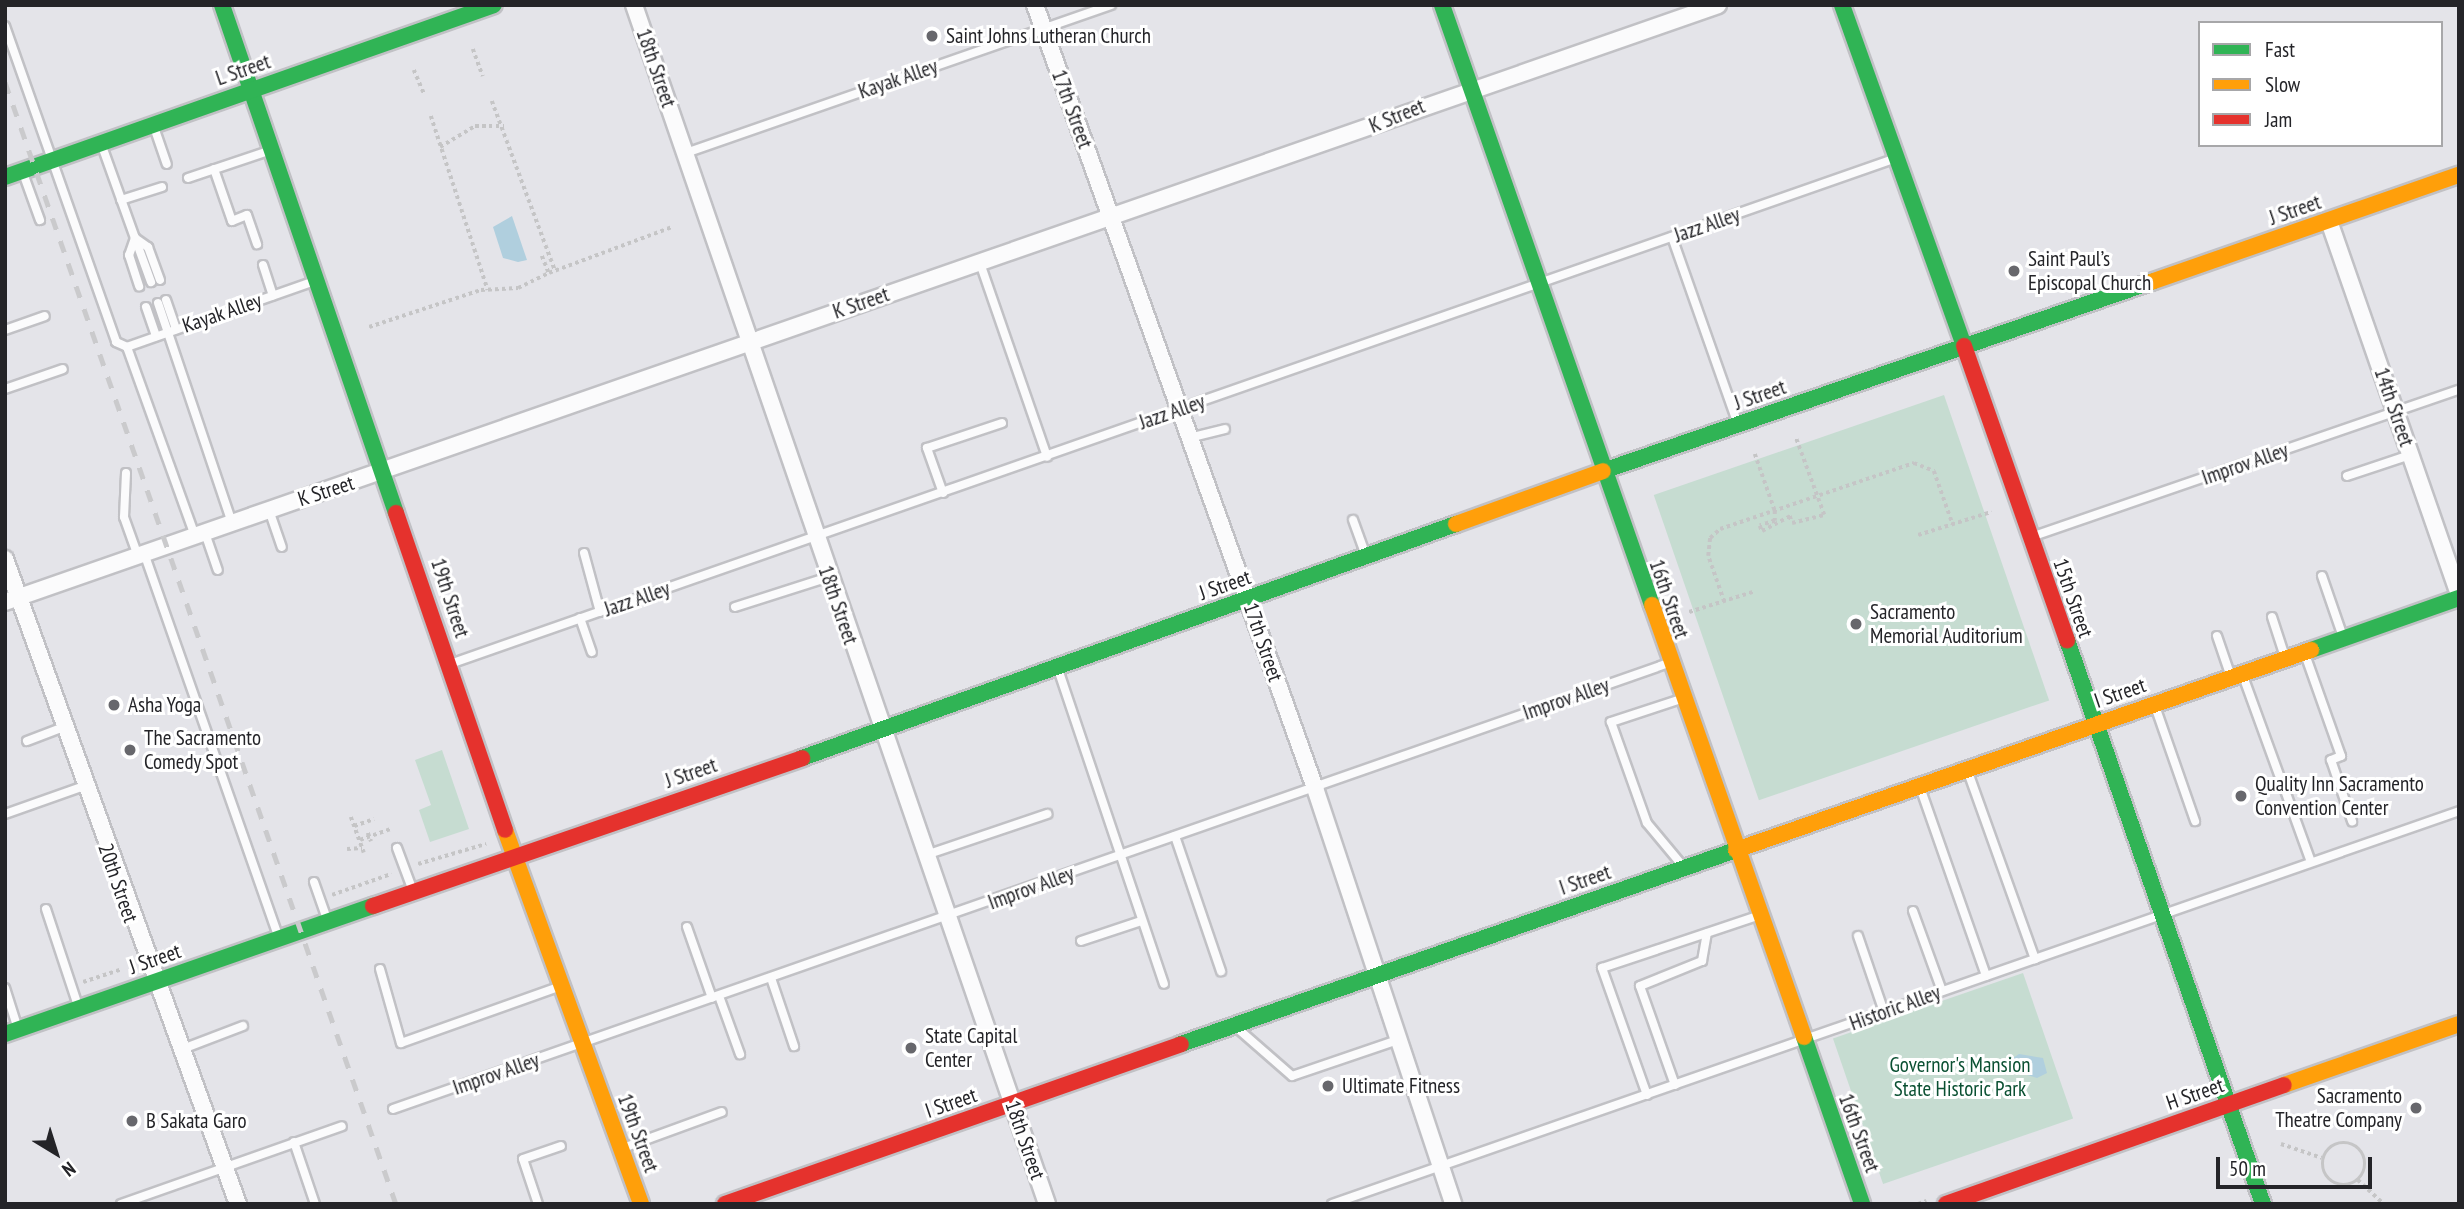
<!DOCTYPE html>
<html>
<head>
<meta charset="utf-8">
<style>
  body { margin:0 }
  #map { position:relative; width:2464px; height:1209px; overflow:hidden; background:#e4e4e9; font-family:"PT Sans Narrow",sans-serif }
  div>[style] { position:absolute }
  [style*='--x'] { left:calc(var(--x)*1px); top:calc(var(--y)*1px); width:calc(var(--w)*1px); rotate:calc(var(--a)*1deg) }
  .green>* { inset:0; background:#c6dcd1; transform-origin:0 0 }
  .water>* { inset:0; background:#b0cfde }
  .path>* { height:3.5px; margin-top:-1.75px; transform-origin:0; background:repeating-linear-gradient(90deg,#c5c5c6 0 3.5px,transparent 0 7px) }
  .path>.ring { margin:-1.75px; padding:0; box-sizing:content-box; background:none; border:3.5px solid #c5c5c6; border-radius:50% }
  .roads { filter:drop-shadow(2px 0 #c1c1c5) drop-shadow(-2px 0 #c1c1c5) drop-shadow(0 2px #c1c1c5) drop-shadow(0 -2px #c1c1c5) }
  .lane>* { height:8px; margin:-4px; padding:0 4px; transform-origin:4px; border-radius:4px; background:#fbfbfc }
  .street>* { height:16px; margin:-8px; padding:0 8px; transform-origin:8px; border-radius:8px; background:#fbfbfc }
  .fast>* { height:16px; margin:-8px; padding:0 8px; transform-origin:8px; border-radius:8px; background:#30b455 }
  .slow>* { height:16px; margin:-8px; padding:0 8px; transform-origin:8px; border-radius:8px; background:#ff9f0a }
  .jam>* { height:16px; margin:-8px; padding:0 8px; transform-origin:8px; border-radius:8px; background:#e5322d }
  .rail>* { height:5px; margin-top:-2.5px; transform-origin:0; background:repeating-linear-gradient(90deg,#cacacc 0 12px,transparent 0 24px) }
  .dots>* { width:19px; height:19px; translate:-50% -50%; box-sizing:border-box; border:4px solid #fff; border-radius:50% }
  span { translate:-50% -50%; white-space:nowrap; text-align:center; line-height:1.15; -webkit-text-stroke:6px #fff; paint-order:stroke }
  .poi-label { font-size:21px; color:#242428 }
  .left { translate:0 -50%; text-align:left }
  .right { translate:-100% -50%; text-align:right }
  .street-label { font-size:21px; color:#242428 }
  .park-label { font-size:21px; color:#0a5032 }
  .frame { position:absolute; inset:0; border:7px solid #242428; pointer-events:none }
  .legend { position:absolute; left:2198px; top:21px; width:245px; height:126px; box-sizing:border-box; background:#fff; border:2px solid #a7a7a9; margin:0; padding:9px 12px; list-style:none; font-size:21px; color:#242428 }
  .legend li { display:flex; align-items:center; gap:14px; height:35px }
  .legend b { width:35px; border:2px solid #a7a7a9 }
  .north { position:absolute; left:21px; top:1118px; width:70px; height:70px; -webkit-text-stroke:5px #fff; paint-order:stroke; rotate:142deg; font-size:19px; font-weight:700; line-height:28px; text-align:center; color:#242428 }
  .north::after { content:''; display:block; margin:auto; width:24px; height:32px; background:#242428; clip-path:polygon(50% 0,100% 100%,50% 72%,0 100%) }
  .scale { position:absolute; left:2216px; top:1157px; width:156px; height:32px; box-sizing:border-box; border:4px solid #242428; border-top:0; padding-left:9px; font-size:21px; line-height:24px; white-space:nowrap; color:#242428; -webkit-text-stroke:5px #fff; paint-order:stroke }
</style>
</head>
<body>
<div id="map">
  <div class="green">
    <div style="left:1944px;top:395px;width:323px;height:307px;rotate:71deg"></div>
    <div style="clip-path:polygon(442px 750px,469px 829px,430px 842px,419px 810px,431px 805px,415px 760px)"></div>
    <div style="left:2023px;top:973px;width:154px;height:201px;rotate:71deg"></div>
  </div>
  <div class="water">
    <div style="clip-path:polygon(512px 216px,527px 260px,518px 262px,503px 258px,493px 227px)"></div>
    <div style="clip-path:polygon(2019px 1054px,2043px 1058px,2047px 1073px,2037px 1078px,2017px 1072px,2010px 1060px)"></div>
  </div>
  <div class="path">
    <div style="--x:473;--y:49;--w:29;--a:70"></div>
    <div style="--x:414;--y:70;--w:26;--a:67"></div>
    <div style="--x:492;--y:101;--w:180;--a:69.6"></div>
    <div style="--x:431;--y:116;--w:183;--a:71.9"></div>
    <div style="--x:440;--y:147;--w:41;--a:-31"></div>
    <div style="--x:475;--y:126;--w:29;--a:0"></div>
    <div style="--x:542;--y:256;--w:18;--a:68"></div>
    <div style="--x:549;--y:273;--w:131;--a:-20.5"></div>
    <div style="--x:369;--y:327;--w:118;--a:-18.3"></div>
    <div style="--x:481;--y:290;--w:37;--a:-3"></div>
    <div style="--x:518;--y:288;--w:34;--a:-26"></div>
    <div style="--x:1755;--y:454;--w:60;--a:70.7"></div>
    <div style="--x:1775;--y:511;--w:10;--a:90"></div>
    <div style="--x:1775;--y:521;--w:16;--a:162"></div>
    <div style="--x:1760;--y:526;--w:5;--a:68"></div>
    <div style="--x:1762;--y:531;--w:32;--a:-28"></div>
    <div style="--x:1790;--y:516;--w:7;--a:74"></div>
    <div style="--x:1792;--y:523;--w:33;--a:-14"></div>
    <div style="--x:1824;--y:515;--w:81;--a:-110.2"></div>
    <div style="--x:1918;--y:535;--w:77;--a:-17.5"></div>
    <div style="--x:1724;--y:602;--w:49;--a:-109.2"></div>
    <div style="--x:1708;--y:556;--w:18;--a:-84"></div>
    <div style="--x:1710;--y:538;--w:13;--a:-42"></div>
    <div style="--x:1720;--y:529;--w:205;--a:-18.8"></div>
    <div style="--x:1914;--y:463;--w:22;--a:22"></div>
    <div style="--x:1934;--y:471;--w:57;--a:70.6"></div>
    <div style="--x:1689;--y:612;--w:67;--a:-17.4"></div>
    <div style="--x:351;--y:817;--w:38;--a:70"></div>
    <div style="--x:354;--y:826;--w:21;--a:-19"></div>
    <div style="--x:368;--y:833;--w:9;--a:69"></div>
    <div style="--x:360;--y:840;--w:32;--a:-20"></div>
    <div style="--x:347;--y:849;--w:15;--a:-4"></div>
    <div style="--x:418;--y:864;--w:71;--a:-16.4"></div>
    <div style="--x:332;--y:895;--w:63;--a:-19.6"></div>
    <div style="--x:83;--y:982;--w:41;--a:-18.4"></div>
    <div class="ring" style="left:2323px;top:1143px;width:38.5px;height:38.5px"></div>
    <div style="--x:2281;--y:1144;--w:43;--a:18.9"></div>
    <div style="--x:2358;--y:1180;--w:35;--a:43"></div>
    <div style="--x:1918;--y:1204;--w:9;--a:-21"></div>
  </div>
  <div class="roads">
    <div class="lane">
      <div style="--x:5;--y:26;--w:335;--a:70.6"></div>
      <div style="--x:116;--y:342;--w:12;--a:24"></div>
      <div style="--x:127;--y:347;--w:201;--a:70.2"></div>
      <div style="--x:154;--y:127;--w:39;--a:71"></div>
      <div style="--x:102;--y:146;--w:98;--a:70.3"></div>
      <div style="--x:135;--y:238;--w:16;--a:35"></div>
      <div style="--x:148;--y:247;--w:35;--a:70"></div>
      <div style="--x:686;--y:153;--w:450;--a:-19.2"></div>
      <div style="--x:214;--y:169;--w:55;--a:70.9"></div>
      <div style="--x:232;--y:221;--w:16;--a:-22"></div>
      <div style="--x:247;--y:215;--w:31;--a:71"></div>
      <div style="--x:23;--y:173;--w:50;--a:70.1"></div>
      <div style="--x:188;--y:178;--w:88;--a:-18.6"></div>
      <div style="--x:121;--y:200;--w:43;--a:-17.6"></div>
      <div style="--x:1672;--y:237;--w:196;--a:70.6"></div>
      <div style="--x:135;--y:238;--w:18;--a:109"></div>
      <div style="--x:129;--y:255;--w:33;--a:72"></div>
      <div style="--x:135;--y:238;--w:47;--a:70"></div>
      <div style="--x:980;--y:263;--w:205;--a:70.9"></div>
      <div style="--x:263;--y:265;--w:32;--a:72"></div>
      <div style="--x:166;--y:300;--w:31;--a:71"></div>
      <div style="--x:158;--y:303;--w:232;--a:71.4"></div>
      <div style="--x:146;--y:307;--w:31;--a:71"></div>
      <div style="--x:5;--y:330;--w:42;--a:-19.3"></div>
      <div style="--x:127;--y:347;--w:198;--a:-19.4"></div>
      <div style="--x:5;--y:389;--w:61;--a:-19"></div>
      <div style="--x:1189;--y:438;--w:37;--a:-14"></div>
      <div style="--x:126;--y:473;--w:44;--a:92.6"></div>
      <div style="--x:124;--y:517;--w:41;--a:70.3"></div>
      <div style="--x:2347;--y:476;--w:66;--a:-18.4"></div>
      <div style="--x:943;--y:493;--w:48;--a:-109.6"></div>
      <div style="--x:927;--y:448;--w:79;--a:-18.4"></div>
      <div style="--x:269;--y:510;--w:39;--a:71"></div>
      <div style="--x:1353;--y:520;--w:37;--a:70"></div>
      <div style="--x:205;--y:533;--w:39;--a:71"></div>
      <div style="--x:2031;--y:537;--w:453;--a:-19"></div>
      <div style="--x:144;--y:553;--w:406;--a:70.7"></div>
      <div style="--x:584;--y:553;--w:61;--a:74.8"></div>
      <div style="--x:2322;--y:576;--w:61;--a:71"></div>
      <div style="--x:735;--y:607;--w:99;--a:-17.7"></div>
      <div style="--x:2272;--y:617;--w:39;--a:72"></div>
      <div style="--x:580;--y:618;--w:36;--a:71"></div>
      <div style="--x:2217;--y:636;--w:40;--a:71.1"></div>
      <div style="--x:2306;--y:657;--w:105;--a:70.5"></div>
      <div style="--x:2341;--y:756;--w:11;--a:158"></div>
      <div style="--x:2331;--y:760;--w:65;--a:71"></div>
      <div style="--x:450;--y:664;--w:1530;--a:-19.28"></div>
      <div style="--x:1058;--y:669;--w:332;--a:71.4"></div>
      <div style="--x:2243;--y:676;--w:105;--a:70"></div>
      <div style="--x:1681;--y:699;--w:74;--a:161.8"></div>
      <div style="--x:1611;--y:722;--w:107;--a:70.4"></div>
      <div style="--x:1647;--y:823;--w:55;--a:50.2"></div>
      <div style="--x:2155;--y:706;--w:122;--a:70.8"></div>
      <div style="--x:27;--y:741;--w:40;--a:-21"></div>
      <div style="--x:1968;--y:772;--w:199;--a:70.3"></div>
      <div style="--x:2282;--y:782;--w:85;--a:70.1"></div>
      <div style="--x:1921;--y:790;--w:197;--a:70.7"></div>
      <div style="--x:5;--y:814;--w:84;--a:-19.5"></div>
      <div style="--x:1175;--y:836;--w:143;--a:71.2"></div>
      <div style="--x:397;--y:848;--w:46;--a:69.6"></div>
      <div style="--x:929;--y:854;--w:125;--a:-18.7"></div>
      <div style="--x:314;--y:882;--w:42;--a:70.7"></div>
      <div style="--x:46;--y:909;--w:102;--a:71.7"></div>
      <div style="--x:1913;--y:911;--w:85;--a:70.1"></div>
      <div style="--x:687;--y:927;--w:75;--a:70.6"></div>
      <div style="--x:1858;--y:936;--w:80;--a:71.1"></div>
      <div style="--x:1081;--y:941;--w:63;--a:-18.4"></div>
      <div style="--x:380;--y:969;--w:77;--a:74.2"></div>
      <div style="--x:401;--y:1043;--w:170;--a:-19.6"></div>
      <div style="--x:771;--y:978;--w:72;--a:71.3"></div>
      <div style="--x:5;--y:988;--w:43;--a:72.4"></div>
      <div style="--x:719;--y:996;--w:62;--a:70.1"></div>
      <div style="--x:1237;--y:1028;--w:73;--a:41.1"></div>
      <div style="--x:1292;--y:1076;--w:112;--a:-18.8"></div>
      <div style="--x:185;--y:1048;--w:62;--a:-20.8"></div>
      <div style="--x:1675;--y:1085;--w:105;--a:-109.5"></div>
      <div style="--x:1640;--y:986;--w:67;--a:-22"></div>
      <div style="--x:1702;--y:961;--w:28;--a:-80"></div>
      <div style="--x:1647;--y:1095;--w:135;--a:-109.5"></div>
      <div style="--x:1602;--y:968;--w:163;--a:-18.5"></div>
      <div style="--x:393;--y:1109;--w:1352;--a:-19.27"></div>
      <div style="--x:294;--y:1142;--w:65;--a:71.3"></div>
      <div style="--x:623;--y:1148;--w:105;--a:-20"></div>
      <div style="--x:121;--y:1204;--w:234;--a:-19.4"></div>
      <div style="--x:538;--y:1204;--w:47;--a:-108.4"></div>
      <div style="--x:523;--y:1159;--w:40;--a:-18.9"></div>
      <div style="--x:1332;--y:1204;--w:1194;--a:-19.22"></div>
    </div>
    <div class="street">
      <div style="--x:634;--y:5;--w:1268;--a:70.99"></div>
      <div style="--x:1035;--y:5;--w:832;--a:70.32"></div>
      <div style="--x:1315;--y:788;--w:438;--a:71.6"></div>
      <div style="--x:2329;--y:221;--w:395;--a:70.8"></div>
      <div style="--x:5;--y:559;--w:686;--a:70.14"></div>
      <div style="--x:5;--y:602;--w:1814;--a:-19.21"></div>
    </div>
    <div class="fast">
      <div style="--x:222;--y:5;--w:537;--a:71.09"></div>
      <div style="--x:1442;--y:5;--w:636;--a:70.71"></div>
      <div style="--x:1842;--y:5;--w:362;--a:70.3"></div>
      <div style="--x:5;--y:177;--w:518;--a:-19.38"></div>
      <div style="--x:1603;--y:471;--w:580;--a:-19.03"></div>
      <div style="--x:2067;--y:640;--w:597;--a:70.84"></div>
      <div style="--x:2311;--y:650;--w:157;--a:-19.4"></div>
      <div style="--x:802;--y:758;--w:695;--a:-19.69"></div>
      <div style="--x:5;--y:1034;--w:390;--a:-19.2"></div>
      <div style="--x:1804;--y:1037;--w:177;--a:70.8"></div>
      <div style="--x:1181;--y:1044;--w:588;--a:-19.27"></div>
    </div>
    <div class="slow">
      <div style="--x:2151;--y:282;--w:326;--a:-19.2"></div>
      <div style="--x:1456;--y:524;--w:156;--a:-19.8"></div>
      <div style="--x:1652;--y:605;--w:458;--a:70.6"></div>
      <div style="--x:505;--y:830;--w:398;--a:70"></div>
      <div style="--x:1736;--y:850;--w:609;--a:-19.18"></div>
      <div style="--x:2284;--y:1085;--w:185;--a:-19.2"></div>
    </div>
    <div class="jam">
      <div style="--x:1964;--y:346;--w:312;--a:70.7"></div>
      <div style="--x:396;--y:513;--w:335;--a:71"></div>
      <div style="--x:373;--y:906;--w:454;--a:-19"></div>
      <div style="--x:725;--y:1204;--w:483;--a:-19.3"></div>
      <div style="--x:1946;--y:1204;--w:358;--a:-19.4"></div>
    </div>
  </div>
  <div class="rail">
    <div style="--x:5;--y:82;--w:1188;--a:70.79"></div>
  </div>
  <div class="dots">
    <div style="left:932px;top:36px;background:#67676c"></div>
    <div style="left:2014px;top:271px;background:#67676c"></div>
    <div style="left:1856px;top:624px;background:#67676c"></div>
    <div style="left:114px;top:705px;background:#67676c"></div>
    <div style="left:130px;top:750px;background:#67676c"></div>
    <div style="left:2241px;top:796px;background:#67676c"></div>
    <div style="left:911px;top:1048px;background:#67676c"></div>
    <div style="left:1328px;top:1086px;background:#67676c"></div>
    <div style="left:2416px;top:1108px;background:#67676c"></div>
    <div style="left:132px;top:1121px;background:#67676c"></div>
  </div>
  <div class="poi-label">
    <span class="left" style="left:946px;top:36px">Saint Johns Lutheran Church</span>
    <span class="left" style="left:2028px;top:271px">Saint Paul’s<br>Episcopal Church</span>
    <span class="left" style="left:1870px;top:624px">Sacramento<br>Memorial Auditorium</span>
    <span class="left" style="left:128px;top:705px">Asha Yoga</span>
    <span class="left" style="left:144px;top:750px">The Sacramento<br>Comedy Spot</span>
    <span class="left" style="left:2255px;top:796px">Quality Inn Sacramento<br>Convention Center</span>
    <span class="left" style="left:925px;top:1048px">State Capital<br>Center</span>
    <span class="left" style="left:1342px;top:1086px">Ultimate Fitness</span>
    <span class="right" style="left:2402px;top:1108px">Sacramento<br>Theatre Company</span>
    <span class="left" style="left:146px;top:1121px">B Sakata Garo</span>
  </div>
  <div class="street-label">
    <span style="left:656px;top:68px;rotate:71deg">18th Street</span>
    <span style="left:243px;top:70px;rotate:-19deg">L Street</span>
    <span style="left:898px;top:79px;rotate:-19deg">Kayak Alley</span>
    <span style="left:1072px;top:109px;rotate:70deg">17th Street</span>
    <span style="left:1397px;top:116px;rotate:-22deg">K Street</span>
    <span style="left:2295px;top:210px;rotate:-19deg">J Street</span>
    <span style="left:1707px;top:225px;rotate:-19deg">Jazz Alley</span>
    <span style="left:861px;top:303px;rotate:-19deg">K Street</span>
    <span style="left:222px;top:313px;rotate:-19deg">Kayak Alley</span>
    <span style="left:1760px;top:395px;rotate:-19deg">J Street</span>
    <span style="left:2394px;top:407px;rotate:71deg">14th Street</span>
    <span style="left:1172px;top:412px;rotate:-19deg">Jazz Alley</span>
    <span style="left:2245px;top:464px;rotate:-19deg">Improv Alley</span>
    <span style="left:326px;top:491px;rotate:-18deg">K Street</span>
    <span style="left:1225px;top:585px;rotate:-19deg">J Street</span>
    <span style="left:450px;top:598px;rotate:72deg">19th Street</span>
    <span style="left:2073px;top:598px;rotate:71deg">15th Street</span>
    <span style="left:637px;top:599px;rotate:-19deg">Jazz Alley</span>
    <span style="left:1669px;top:599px;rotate:71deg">16th Street</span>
    <span style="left:838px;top:605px;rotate:71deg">18th Street</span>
    <span style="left:1263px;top:642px;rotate:71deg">17th Street</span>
    <span style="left:2120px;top:693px;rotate:-19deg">I Street</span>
    <span style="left:1566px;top:699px;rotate:-19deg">Improv Alley</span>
    <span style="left:691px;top:773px;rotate:-19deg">J Street</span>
    <span style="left:1585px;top:880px;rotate:-19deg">I Street</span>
    <span style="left:118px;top:883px;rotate:71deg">20th Street</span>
    <span style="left:1031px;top:888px;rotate:-20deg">Improv Alley</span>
    <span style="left:155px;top:959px;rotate:-19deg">J Street</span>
    <span style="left:1895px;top:1008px;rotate:-20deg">Historic Alley</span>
    <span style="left:496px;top:1074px;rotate:-19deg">Improv Alley</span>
    <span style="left:2195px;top:1094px;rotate:-19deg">H Street</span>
    <span style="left:951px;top:1103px;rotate:-19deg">I Street</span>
    <span style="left:638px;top:1133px;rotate:70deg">19th Street</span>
    <span style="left:1859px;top:1133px;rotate:70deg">16th Street</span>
    <span style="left:1025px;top:1140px;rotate:71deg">18th Street</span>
  </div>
  <div class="park-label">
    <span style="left:1960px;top:1077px">Governor's Mansion<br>State Historic Park</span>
  </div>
  <div class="frame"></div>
  <ul class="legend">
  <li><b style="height:9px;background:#30b455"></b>Fast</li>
  <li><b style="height:9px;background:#ff9f0a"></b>Slow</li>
  <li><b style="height:9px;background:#e5322d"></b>Jam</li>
  </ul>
  <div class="north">N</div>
  <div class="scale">50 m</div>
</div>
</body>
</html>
